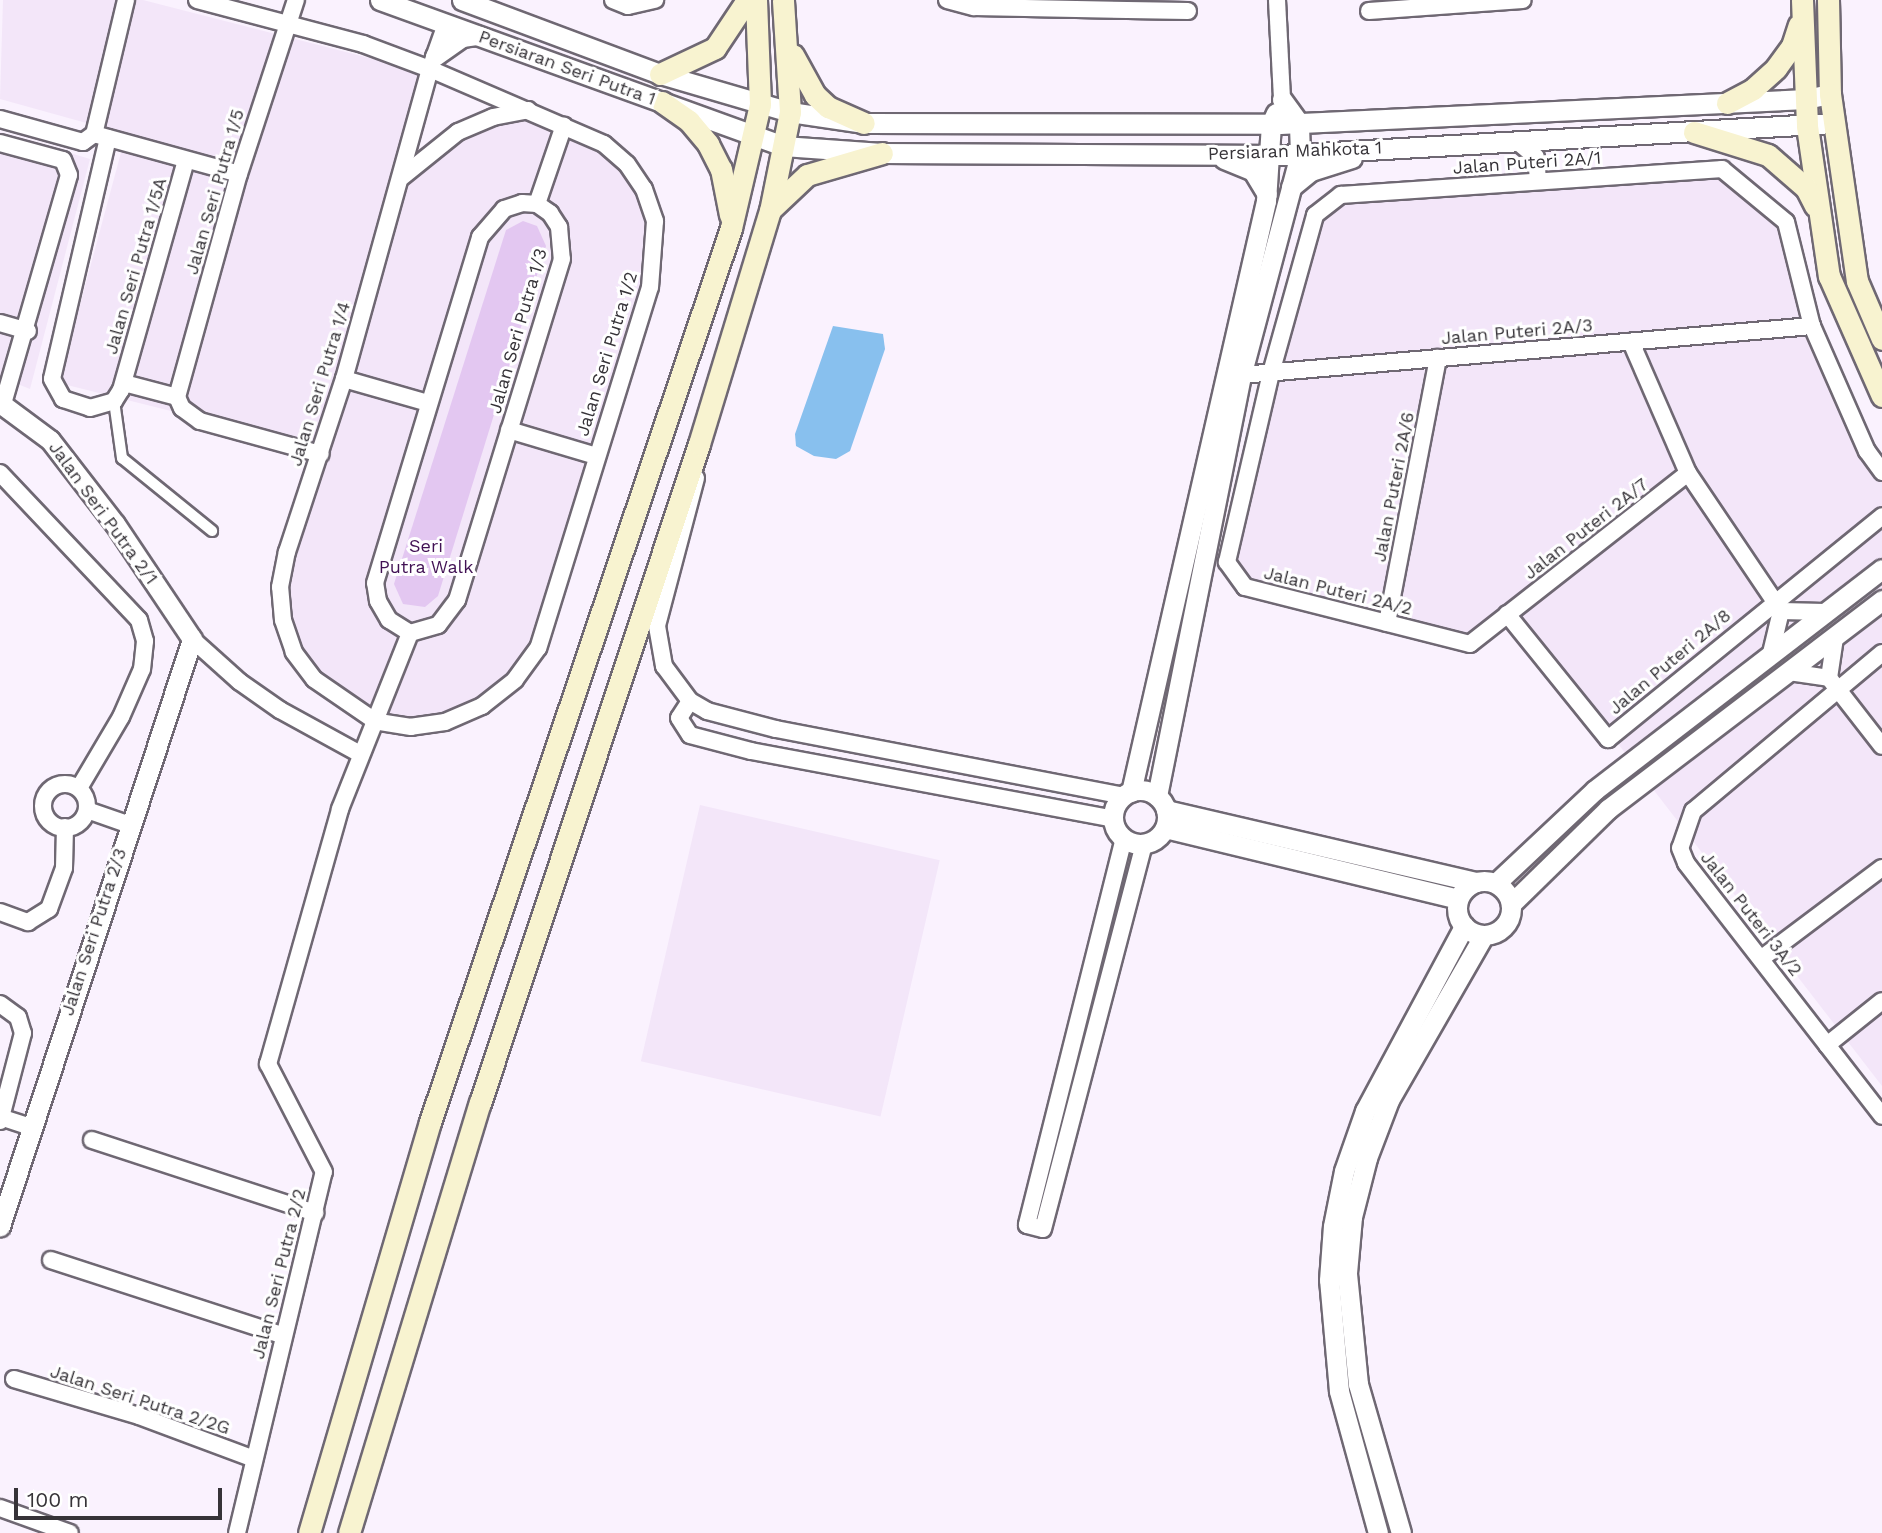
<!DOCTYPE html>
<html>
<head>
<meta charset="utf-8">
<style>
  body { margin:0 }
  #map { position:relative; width:1882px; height:1533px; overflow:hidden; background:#faf2fe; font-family:"Work Sans",sans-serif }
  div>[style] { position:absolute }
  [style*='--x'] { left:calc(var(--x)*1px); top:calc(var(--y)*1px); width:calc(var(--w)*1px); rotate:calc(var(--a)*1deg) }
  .built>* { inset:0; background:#f3e6f9; transform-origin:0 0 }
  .green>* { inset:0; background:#e3c7f1 }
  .water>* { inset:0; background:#88c0ee }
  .roads { filter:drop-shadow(2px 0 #6f6873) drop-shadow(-2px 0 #6f6873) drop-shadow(0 2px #6f6873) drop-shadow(0 -2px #6f6873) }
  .pedestrian>* { height:10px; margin:-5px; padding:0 5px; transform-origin:5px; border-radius:5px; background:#fff }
  .minor>* { height:16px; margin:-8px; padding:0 8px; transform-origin:8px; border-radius:8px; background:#fff }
  .minor>.ring { margin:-8px; padding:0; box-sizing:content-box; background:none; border:16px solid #fff; border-radius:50% }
  .tertiary>* { height:19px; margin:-9.5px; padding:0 9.5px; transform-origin:9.5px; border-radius:9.5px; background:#fff }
  .tertiary>.ring { margin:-9.5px; padding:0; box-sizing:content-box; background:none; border:19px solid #fff; border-radius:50% }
  .secondary>* { height:21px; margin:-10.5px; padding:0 10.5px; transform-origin:10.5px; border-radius:10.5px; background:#f8f3d0 }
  span { translate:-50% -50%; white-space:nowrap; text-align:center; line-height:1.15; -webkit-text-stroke:6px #fff; paint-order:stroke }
  .street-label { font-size:18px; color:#363338 }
  .park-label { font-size:18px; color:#411154 }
  .scale { position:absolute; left:14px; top:1488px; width:208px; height:32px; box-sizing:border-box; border:4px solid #363338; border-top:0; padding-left:9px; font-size:21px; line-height:24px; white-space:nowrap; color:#363338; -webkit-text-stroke:5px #fff; paint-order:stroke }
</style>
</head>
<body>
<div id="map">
  <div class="built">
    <div style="clip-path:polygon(3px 0,143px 0,424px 72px,393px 180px,462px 137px,497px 121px,529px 117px,601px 147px,637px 190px,649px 221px,644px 289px,532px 646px,510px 676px,479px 702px,442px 718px,410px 722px,370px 711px,318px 674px,299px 649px,289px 618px,287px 588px,327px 450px,59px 383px,126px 134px,0 99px)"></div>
    <div style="clip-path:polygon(0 132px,90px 159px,30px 389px,0 377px)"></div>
    <div style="clip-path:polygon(1721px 174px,1781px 224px,1806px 322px,1882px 476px,1882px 1086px,1511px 605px,1468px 638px,1249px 580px,1235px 561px,1276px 379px,1320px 218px,1344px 201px)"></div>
    <div style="left:700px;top:805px;width:246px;height:263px;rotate:13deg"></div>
  </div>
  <div class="green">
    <div style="clip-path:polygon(523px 221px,537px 226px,546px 246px,438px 596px,425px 607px,403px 604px,394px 584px,506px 230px)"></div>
  </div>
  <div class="water">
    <div style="clip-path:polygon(833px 326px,883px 334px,885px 349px,850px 451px,836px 459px,814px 456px,796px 446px,795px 434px)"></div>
  </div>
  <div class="roads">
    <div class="pedestrian">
      <div style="--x:114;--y:401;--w:58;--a:82"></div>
      <div style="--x:122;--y:458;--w:116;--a:39"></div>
    </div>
    <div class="minor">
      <div style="--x:126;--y:0;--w:138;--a:103.4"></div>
      <div style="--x:94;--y:134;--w:150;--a:15.4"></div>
      <div style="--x:197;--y:0;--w:172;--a:14.8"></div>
      <div style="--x:363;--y:44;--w:72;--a:20.5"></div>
      <div style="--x:430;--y:69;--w:189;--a:23.3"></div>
      <div style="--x:604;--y:144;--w:30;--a:41"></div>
      <div style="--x:627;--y:164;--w:30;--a:56"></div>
      <div style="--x:644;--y:189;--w:34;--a:71"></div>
      <div style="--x:655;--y:221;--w:66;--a:94.3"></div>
      <div style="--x:650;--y:287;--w:378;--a:107.2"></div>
      <div style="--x:538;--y:648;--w:39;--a:126"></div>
      <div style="--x:515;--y:680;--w:42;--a:141.8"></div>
      <div style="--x:482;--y:706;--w:40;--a:156.6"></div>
      <div style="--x:445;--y:722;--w:34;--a:172"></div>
      <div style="--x:411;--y:727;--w:36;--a:-171"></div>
      <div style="--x:375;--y:721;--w:74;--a:-145.5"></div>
      <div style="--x:314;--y:679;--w:34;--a:-127"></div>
      <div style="--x:294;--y:652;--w:34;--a:-109"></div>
      <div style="--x:283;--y:620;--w:33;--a:-95"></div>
      <div style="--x:280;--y:587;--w:36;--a:-79"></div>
      <div style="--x:287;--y:552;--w:182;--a:-71.8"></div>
      <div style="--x:344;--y:379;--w:322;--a:-74.5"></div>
      <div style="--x:430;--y:69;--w:48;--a:-70.4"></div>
      <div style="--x:613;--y:0;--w:16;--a:22"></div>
      <div style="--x:628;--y:6;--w:28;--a:-13"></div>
      <div style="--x:947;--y:0;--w:28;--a:15"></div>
      <div style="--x:974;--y:7;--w:214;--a:1.1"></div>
      <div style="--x:1277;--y:0;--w:100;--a:87.1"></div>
      <div style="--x:1369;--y:11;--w:154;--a:-4.1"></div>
      <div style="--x:0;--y:119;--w:86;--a:15.5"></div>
      <div style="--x:83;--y:142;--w:14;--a:-36"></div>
      <div style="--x:108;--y:138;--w:247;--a:103.1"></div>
      <div style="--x:52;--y:379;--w:23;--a:61"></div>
      <div style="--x:63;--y:399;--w:28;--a:18"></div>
      <div style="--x:90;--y:408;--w:25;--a:-16"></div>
      <div style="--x:114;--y:401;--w:13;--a:-58"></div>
      <div style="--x:121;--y:390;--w:239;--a:-74.2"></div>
      <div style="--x:1518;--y:142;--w:23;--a:40"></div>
      <div style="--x:1536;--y:157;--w:24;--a:85"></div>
      <div style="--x:0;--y:143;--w:65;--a:15.1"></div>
      <div style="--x:63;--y:160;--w:16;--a:68"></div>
      <div style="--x:69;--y:175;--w:238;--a:106.1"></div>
      <div style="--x:402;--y:177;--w:72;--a:-38.8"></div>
      <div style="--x:458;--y:132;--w:38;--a:-23"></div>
      <div style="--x:493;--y:117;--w:36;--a:-11"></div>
      <div style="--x:522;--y:203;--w:15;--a:4"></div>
      <div style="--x:537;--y:204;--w:16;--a:35"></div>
      <div style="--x:550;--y:213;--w:17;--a:57"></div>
      <div style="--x:559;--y:227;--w:32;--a:85"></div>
      <div style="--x:562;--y:259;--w:357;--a:107.1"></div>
      <div style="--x:457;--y:600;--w:31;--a:127"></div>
      <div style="--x:438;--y:625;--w:29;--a:164"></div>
      <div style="--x:410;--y:633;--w:25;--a:-148"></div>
      <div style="--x:389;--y:620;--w:22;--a:-120"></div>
      <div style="--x:378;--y:601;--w:18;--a:-99"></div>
      <div style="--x:375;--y:583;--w:362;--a:-73.1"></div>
      <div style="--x:480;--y:237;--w:37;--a:-49"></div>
      <div style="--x:504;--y:209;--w:19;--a:-18"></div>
      <div style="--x:537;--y:204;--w:83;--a:-71.1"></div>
      <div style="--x:0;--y:323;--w:29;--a:16"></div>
      <div style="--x:1631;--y:342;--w:143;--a:66.5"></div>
      <div style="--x:1688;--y:473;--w:166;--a:56"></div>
      <div style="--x:1781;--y:611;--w:43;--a:103.4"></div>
      <div style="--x:1230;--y:376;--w:584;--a:-4.91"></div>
      <div style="--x:344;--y:379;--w:87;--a:15.9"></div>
      <div style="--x:124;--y:383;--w:55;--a:14.8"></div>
      <div style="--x:177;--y:397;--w:231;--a:-74.5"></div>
      <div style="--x:239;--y:174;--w:183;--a:-71.9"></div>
      <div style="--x:177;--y:397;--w:12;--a:66"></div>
      <div style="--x:182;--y:408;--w:22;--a:36"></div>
      <div style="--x:200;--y:421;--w:125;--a:15.3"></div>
      <div style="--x:509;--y:430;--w:91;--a:16.6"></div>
      <div style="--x:0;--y:473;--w:202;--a:46.6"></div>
      <div style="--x:139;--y:620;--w:22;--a:74"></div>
      <div style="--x:145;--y:641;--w:28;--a:96"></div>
      <div style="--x:142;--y:669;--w:52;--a:113.6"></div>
      <div style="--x:121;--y:717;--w:82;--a:120.6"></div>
      <div style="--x:1688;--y:473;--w:277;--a:141.9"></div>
      <div style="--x:1470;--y:644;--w:232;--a:-165.8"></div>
      <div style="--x:1245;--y:587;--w:31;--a:-126"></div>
      <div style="--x:1227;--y:562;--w:194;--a:-76.9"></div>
      <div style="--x:1271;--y:373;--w:164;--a:-74.4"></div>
      <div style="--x:1315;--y:215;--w:33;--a:-38"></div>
      <div style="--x:1341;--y:195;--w:382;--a:-3.9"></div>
      <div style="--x:1722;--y:169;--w:83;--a:39.6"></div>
      <div style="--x:1786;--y:222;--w:107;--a:76"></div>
      <div style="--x:1812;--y:326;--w:137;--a:66.3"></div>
      <div style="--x:1867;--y:451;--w:26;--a:54"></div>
      <div style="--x:696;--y:478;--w:153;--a:104.8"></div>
      <div style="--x:657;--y:626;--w:41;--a:80.1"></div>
      <div style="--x:664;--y:666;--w:44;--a:53.4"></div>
      <div style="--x:690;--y:701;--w:20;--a:30"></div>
      <div style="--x:707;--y:711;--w:71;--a:14.6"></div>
      <div style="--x:776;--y:729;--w:354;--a:10.9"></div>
      <div style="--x:1781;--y:611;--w:44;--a:1.3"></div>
      <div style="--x:1507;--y:614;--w:161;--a:51.1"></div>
      <div style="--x:1608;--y:739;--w:353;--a:-39.1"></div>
      <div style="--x:1387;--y:623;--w:270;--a:-79.1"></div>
      <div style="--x:192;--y:639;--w:64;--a:41.9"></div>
      <div style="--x:240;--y:682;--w:49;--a:35"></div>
      <div style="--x:280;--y:710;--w:91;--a:28.8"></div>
      <div style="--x:1882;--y:653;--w:246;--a:140.1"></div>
      <div style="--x:1693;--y:811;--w:39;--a:109"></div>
      <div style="--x:1680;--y:848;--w:16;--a:68"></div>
      <div style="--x:1686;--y:863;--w:320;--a:52.2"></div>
      <div style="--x:1789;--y:672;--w:40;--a:8.5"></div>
      <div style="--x:1829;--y:678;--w:86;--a:52.1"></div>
      <div style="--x:1829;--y:678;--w:40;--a:-81.5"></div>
      <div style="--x:690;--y:701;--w:20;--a:123"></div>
      <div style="--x:679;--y:718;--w:20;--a:57"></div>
      <div style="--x:690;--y:735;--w:63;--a:14.7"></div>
      <div style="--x:751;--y:751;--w:368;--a:10.6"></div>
      <div class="ring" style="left:43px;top:784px;width:28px;height:28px"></div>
      <div style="--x:87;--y:810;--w:46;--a:19.2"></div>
      <div style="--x:1124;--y:838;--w:399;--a:104.1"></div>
      <div style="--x:1027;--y:1225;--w:16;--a:14"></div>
      <div style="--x:1043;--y:1229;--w:398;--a:-75.3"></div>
      <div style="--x:0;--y:912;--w:30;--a:20"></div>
      <div style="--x:28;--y:922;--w:25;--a:-32"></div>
      <div style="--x:49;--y:909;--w:44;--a:-69.9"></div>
      <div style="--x:64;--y:868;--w:41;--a:-88.6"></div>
      <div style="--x:1762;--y:958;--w:150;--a:-36.9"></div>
      <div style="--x:0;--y:1004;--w:22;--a:36"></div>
      <div style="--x:18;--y:1017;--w:17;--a:73"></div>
      <div style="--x:23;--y:1033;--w:91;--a:104.6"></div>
      <div style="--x:1827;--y:1045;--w:70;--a:-38.7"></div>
      <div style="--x:0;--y:1117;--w:32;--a:18"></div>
      <div style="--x:92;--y:1140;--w:235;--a:18.1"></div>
      <div style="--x:51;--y:1260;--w:243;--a:18"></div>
      <div style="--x:14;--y:1379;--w:130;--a:16.5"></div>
      <div style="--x:139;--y:1416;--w:123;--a:20.5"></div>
      <div style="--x:0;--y:1508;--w:74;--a:19.7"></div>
      <div style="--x:237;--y:1533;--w:371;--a:-76.5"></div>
      <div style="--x:324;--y:1172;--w:122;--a:-117.4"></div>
      <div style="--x:268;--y:1064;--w:265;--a:-74.2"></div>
      <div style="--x:340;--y:809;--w:189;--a:-68.3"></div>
    </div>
    <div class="tertiary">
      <div style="--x:380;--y:0;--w:429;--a:19.9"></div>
      <div style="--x:783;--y:146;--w:99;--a:4"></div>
      <div style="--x:882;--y:153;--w:398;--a:0.3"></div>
      <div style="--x:1280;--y:155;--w:555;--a:-3.31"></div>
      <div style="--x:462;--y:0;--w:211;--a:20.5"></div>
      <div style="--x:660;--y:74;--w:135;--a:16.3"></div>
      <div style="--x:790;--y:112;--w:75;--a:8.5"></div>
      <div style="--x:864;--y:123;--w:416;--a:0.1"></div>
      <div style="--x:1280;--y:124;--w:527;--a:-2.72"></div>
      <div style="--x:1806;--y:99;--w:25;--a:-12"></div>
      <div style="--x:435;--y:56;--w:33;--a:-35"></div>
      <div style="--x:462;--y:37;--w:14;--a:-8"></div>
      <div style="--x:1224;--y:159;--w:31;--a:22"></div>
      <div style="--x:1253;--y:171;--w:27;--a:59"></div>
      <div style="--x:1291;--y:187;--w:26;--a:-39"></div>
      <div style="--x:1311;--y:171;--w:43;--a:-17.6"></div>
      <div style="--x:0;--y:403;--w:62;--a:36.5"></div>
      <div style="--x:50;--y:440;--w:106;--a:52.3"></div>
      <div style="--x:115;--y:524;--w:138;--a:56.2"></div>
      <div style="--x:192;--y:639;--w:618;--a:108.11"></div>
      <div class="ring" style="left:1113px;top:790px;width:35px;height:35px"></div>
      <div style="--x:1131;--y:792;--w:606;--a:-77.13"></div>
      <div style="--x:1266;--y:201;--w:77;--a:-86.3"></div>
      <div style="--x:1271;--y:124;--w:12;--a:-66"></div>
      <div style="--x:1157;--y:796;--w:428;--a:-78.7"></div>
      <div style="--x:1241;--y:376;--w:230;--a:-75.1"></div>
      <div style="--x:1300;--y:154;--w:31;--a:-92"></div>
      <div style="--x:1299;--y:123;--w:29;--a:-126"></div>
      <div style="--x:1166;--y:810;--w:318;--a:13.1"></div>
      <div style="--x:1165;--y:828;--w:301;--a:13.6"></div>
      <div class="ring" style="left:1457px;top:881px;width:35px;height:35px"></div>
      <div style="--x:1496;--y:883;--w:136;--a:-43.2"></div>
      <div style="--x:1595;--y:790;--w:362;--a:-37.6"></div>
      <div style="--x:1511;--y:904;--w:136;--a:-44.4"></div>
      <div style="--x:1608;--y:809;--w:345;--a:-37.3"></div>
      <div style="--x:1378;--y:1533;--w:147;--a:-105.4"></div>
      <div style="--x:1339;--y:1391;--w:111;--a:-95.1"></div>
      <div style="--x:1329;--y:1280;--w:54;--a:-85.8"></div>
      <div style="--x:1333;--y:1226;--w:56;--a:-78.7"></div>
      <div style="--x:1344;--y:1171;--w:64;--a:-70.7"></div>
      <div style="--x:1365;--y:1111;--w:210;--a:-61.8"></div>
      <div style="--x:1401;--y:1533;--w:155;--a:-106.1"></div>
      <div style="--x:1358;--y:1384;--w:112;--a:-95.7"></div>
      <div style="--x:1347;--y:1273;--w:56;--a:-84.9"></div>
      <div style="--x:1352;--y:1217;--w:61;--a:-75.7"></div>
      <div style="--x:1367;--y:1158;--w:62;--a:-69.2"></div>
      <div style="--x:1389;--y:1100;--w:190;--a:-60.1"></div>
    </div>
    <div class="secondary">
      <div style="--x:1802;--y:0;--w:126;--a:87.7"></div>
      <div style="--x:1807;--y:126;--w:152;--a:81.7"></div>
      <div style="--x:1829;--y:276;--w:131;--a:66.2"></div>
      <div style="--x:1828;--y:0;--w:94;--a:88.8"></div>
      <div style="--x:1830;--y:94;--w:189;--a:81.8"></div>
      <div style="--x:1857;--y:281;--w:63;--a:66.7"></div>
      <div style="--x:793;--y:55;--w:46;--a:61.2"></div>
      <div style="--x:815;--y:95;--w:18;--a:43"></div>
      <div style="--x:828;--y:107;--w:39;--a:24"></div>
      <div style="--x:660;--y:74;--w:61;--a:-25.3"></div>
      <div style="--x:715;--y:48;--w:58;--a:-56.3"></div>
      <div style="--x:662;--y:102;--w:33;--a:35"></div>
      <div style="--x:689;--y:121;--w:30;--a:50"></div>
      <div style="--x:708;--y:144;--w:28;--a:63"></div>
      <div style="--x:721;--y:169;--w:47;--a:78.9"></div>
      <div style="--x:1727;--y:103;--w:30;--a:-28"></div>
      <div style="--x:1753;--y:89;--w:31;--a:-42"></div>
      <div style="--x:1776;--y:68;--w:27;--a:-54"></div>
      <div style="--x:1792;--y:46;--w:22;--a:-72"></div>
      <div style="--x:1694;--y:132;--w:77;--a:17.3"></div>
      <div style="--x:1768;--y:155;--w:50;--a:41"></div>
      <div style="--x:1806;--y:188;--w:20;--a:63"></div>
      <div style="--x:772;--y:208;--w:48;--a:-43.3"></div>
      <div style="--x:807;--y:175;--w:78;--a:-16.3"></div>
      <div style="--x:309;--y:1533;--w:428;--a:-73.6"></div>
      <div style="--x:430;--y:1122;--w:943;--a:-71.39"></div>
      <div style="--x:731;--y:228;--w:127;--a:-76.8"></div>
      <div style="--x:760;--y:104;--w:104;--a:-92.2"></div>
      <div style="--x:349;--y:1533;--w:450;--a:-73.1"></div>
      <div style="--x:480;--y:1103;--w:694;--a:-71.62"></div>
      <div style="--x:699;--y:444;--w:244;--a:-73.1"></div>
      <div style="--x:770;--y:211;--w:101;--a:-78.6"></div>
      <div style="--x:790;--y:112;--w:112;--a:-93.6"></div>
    </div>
  </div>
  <div class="street-label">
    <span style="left:567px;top:68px;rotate:20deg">Persiaran Seri Putra 1</span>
    <span style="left:1295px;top:151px;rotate:-2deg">Persiaran Mahkota 1</span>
    <span style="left:1527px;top:163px;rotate:-4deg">Jalan Puteri 2A/1</span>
    <span style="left:215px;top:192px;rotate:-74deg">Jalan Seri Putra 1/5</span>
    <span style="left:136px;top:266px;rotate:-74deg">Jalan Seri Putra 1/5A</span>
    <span style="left:518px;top:331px;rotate:-74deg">Jalan Seri Putra 1/3</span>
    <span style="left:1517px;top:332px;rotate:-5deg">Jalan Puteri 2A/3</span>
    <span style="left:607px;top:354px;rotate:-73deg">Jalan Seri Putra 1/2</span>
    <span style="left:320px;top:384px;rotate:-73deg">Jalan Seri Putra 1/4</span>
    <span style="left:1394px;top:487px;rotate:-79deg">Jalan Puteri 2A/6</span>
    <span style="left:103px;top:513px;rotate:54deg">Jalan Seri Putra 2/1</span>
    <span style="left:1586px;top:529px;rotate:-38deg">Jalan Puteri 2A/7</span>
    <span style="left:1338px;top:591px;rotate:14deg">Jalan Puteri 2A/2</span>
    <span style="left:1670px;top:662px;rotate:-40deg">Jalan Puteri 2A/8</span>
    <span style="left:1751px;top:914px;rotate:52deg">Jalan Puteri 3A/2</span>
    <span style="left:94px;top:932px;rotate:-72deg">Jalan Seri Putra 2/3</span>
    <span style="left:279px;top:1274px;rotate:-76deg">Jalan Seri Putra 2/2</span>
    <span style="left:140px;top:1400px;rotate:18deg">Jalan Seri Putra 2/2G</span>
  </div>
  <div class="park-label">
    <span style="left:426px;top:557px">Seri<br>Putra Walk</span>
  </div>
  <div class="scale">100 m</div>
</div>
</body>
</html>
